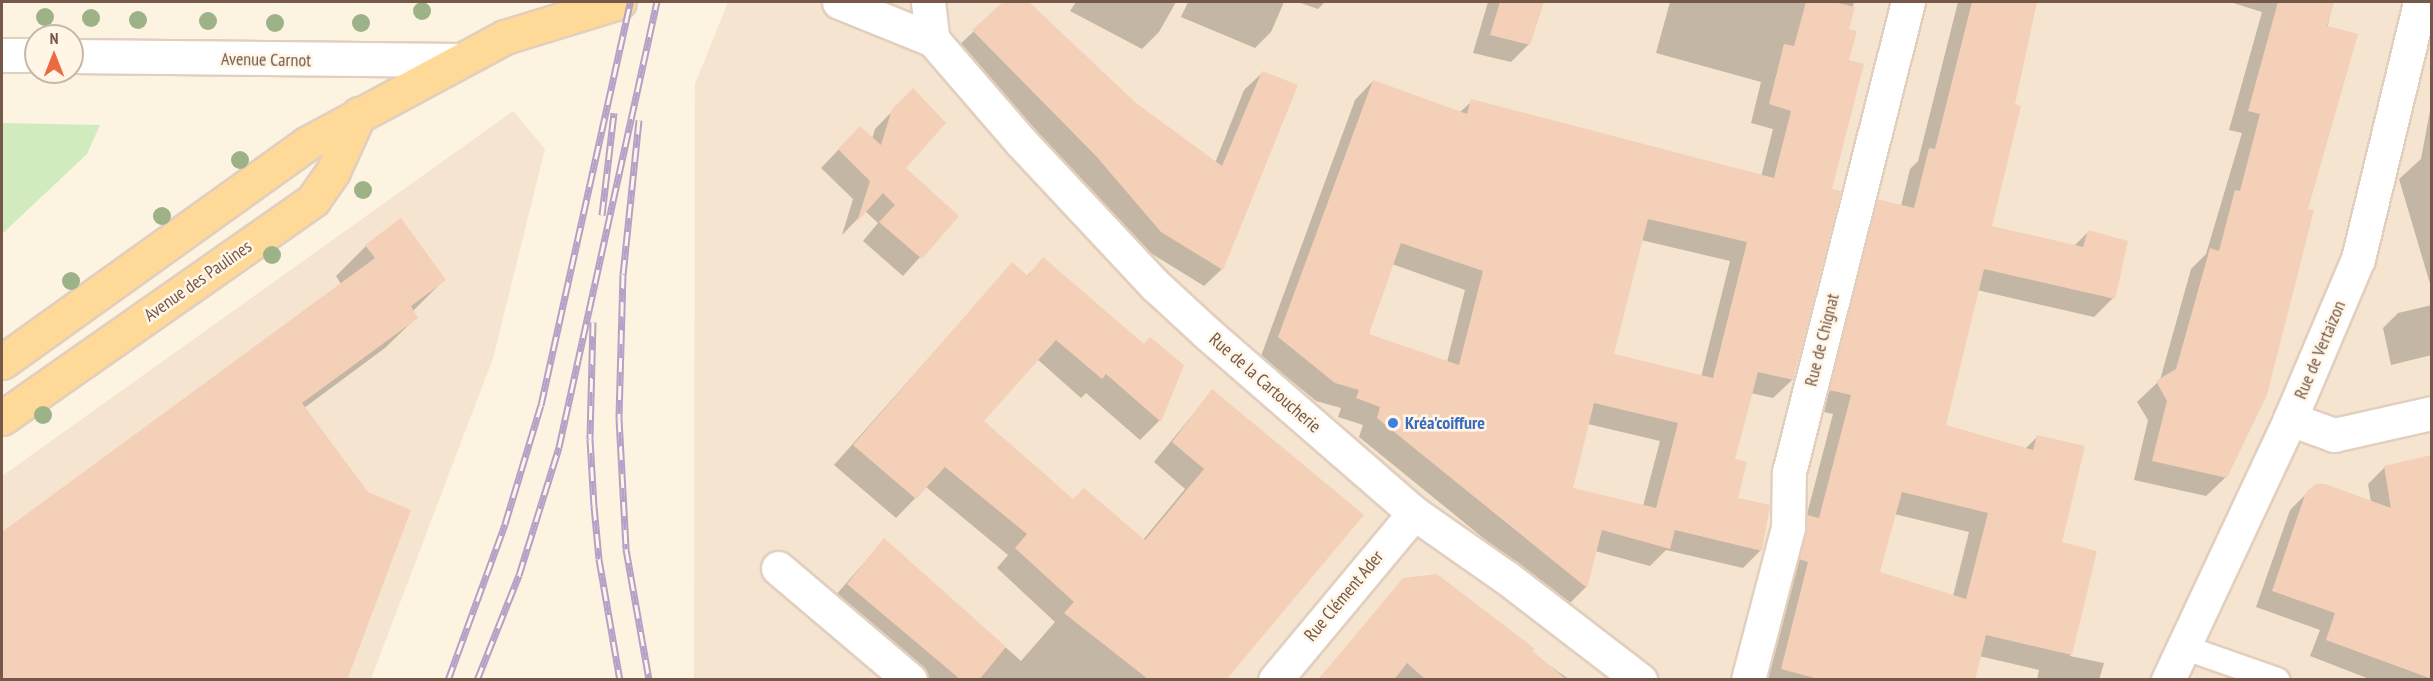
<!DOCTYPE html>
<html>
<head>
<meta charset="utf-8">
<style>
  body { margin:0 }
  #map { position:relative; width:2433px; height:681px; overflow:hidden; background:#fdf3e1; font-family:"PT Sans Narrow",sans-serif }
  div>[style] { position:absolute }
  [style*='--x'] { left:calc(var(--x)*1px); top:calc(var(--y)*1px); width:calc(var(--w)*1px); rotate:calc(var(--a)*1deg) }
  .residential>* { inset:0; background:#f5e4cf }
  .green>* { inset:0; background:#d1ebbf }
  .shadow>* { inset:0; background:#0003 }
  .building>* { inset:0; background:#f4d0b8 }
  .roads { filter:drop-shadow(2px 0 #e2cfbd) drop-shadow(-2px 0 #e2cfbd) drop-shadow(0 2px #e2cfbd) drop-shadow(0 -2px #e2cfbd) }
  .lane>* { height:24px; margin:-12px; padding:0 12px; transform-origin:12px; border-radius:12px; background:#fff }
  .street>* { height:33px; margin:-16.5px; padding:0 16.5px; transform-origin:16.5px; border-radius:16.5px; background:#fff }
  .primary>* { height:33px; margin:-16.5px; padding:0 16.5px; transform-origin:16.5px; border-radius:16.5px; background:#ffd997 }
  .rail>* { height:7px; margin-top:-3.5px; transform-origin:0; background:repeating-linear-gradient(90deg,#fff6e8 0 14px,#b5a0c7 0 28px); box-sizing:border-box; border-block:2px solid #b5a0c7 }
  .trees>* { width:18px; height:18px; margin:-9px; border-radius:50%; background:#9eb288 }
  .dots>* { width:16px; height:16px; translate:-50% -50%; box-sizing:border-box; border:3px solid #fff6e8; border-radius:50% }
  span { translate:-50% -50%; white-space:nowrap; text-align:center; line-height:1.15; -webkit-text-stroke:5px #fff6e8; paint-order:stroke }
  .street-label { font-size:18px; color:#755847 }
  .shop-label { font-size:18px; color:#366cbe; font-weight:700 }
  .left { translate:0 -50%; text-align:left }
  .frame { position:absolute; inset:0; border:3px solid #755847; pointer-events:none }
  .north { position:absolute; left:24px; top:24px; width:60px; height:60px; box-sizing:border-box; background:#fff6e8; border:2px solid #c8b7a8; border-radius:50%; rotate:0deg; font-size:16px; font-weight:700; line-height:24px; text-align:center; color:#755847 }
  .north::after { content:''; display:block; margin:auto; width:21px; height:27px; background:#ed6941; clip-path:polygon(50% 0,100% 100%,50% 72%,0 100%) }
</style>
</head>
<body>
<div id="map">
  <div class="residential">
    <div style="clip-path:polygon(728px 2px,2431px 2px,2431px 679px,694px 680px,695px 84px)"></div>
    <div style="clip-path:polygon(513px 111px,545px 149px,493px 358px,371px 679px,2px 679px,2px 476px)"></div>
  </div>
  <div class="green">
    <div style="clip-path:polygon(2px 123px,100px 125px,87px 154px,2px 234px)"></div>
  </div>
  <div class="shadow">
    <div style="clip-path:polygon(1005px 2px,1027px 2px,1135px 104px,1215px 163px,1244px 90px,1262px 73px,1222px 269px,1204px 286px,1144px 249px,956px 48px)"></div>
    <div style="clip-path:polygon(1076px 2px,1176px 2px,1159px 32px,1142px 49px,1070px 11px)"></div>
    <div style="clip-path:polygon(1188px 2px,1284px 2px,1271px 32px,1255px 48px,1181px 17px)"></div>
    <div style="clip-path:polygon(1298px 2px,1325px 2px,1318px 9px)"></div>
    <div style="clip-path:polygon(1488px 2px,1542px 2px,1529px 44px,1511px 62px,1473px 53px)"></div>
    <div style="clip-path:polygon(evenodd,1670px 2px,1854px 2px,1847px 30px,1847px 61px,1830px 190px,1792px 380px,1773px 398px,1751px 393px,1733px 460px,1736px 499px,1761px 550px,1743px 568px,1666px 550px,1650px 566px,1595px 551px,1586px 587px,1567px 606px,1359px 437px,1363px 425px,1338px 417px,1341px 408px,1316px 401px,1261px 356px,1355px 100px,1373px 81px,1459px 113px,1472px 101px,1761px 177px,1773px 129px,1751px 123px,1761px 82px,1656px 53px,1670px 2px,1641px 240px,1730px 261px,1701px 377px,1612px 355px,1641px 240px,1670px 2px,1392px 264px,1465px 290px,1447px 362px,1367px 335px,1392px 264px,1670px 2px,1588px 424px,1660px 441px,1643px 506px,1571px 489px,1588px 424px)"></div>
    <div style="clip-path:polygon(evenodd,1958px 2px,2035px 2px,1990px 227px,2074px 246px,2088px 232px,2113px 298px,2094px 317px,1977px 290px,1944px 426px,2025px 449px,2037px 437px,2061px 543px,2096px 552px,2070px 656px,2104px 663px,2099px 680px,2037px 680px,2039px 670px,1979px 656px,1973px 680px,1765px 680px,1788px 536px,1806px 518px,1833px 414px,1811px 409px,1859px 220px,1878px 201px,1901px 206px,1910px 169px,1918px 161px,1958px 2px,1894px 514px,1969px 532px,1953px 596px,1878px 573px,1894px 514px)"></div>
    <div style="clip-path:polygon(2333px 2px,2226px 477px,2206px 496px,2134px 480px,2148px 420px,2137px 402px,2160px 380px,2191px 269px,2206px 254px,2242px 133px,2229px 130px,2262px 12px,2230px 2px)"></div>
    <div style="clip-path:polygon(913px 90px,904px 168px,957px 216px,903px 276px,863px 241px,878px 223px,865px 211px,842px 235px,853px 199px,821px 168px,842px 146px,872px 139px,875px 129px)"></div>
    <div style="clip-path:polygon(2432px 100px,2432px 302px,2431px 287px,2399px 179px,2421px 159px)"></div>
    <div style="clip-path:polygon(366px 246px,444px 280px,412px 312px,416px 318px,385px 348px,304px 408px,367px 493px,409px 511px,345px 680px,2px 680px,2px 533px,341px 284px,336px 276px)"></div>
    <div style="clip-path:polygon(1044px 259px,1144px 346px,1182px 365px,1159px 421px,1140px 440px,1086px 393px,1081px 398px,1037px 359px,982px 421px,1073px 501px,1143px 540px,1185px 489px,1154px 462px,1212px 391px,1222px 680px,919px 680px,828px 604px,884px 540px,1021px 661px,1055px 622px,997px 568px,1008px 555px,926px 487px,896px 518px,834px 465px,1012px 264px,1026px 277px)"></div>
    <div style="clip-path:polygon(2432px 305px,2432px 355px,2391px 365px,2383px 328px,2398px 313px)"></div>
    <div style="clip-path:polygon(2385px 467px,2432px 550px,2432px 680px,2372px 680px,2310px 656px,2320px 630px,2256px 607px,2290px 510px,2307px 493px,2371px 502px,2368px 484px)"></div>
    <div style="clip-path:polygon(1403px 580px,1530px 652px,1570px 680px,1318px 680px)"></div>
  </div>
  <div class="building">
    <div style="clip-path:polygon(1003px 2px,1029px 2px,1136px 103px,1222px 166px,1262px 71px,1298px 85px,1223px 270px,1161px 232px,1096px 156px,972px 30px)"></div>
    <div style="clip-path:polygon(1500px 2px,1544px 2px,1530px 45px,1490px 35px)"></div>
    <div style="clip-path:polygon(evenodd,1806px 2px,1834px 2px,1855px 7px,1849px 29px,1857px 31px,1849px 60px,1864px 64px,1832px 189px,1841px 191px,1793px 380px,1758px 372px,1735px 459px,1747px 462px,1738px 498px,1770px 505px,1762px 551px,1675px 530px,1670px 549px,1602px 530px,1587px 588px,1377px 418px,1380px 407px,1356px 398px,1359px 390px,1335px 383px,1278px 337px,1373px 80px,1467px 114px,1471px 99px,1774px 178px,1791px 111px,1769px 104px,1784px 44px,1794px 46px,1806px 2px,1648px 219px,1747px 242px,1713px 378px,1614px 354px,1648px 219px,1806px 2px,1401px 243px,1483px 271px,1459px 365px,1369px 334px,1401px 243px,1806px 2px,1594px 403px,1678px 423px,1656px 508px,1573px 488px,1594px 403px)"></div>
    <div style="clip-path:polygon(evenodd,1972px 2px,2037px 2px,2015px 104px,2021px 106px,1992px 226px,2083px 247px,2088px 230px,2128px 241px,2115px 299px,1984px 269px,1946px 425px,2033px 450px,2037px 435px,2085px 446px,2062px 542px,2097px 551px,2072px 655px,1986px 635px,1975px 680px,1822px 680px,1781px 669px,1808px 562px,1799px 559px,1807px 515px,1819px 518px,1851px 395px,1829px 390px,1877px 199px,1914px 208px,1929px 148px,1935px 149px,1972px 2px,1902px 492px,1988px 513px,1966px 599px,1880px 572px,1902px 492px)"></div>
    <div style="clip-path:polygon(2278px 2px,2334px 2px,2327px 26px,2358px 34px,2308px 209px,2314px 210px,2267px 395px,2227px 478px,2152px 461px,2167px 401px,2156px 381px,2176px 369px,2210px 248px,2219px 251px,2235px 190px,2240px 191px,2260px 114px,2248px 111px)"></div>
    <div style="clip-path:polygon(913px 88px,946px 123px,906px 168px,959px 216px,922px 259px,879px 222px,895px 205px,883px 193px,857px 222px,870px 181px,838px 149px,860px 126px,881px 145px,892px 109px)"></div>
    <div style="clip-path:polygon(401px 218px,446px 280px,411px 306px,418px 318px,302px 403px,368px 492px,411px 510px,347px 680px,2px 680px,2px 532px,375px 258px,365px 245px)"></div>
    <div style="clip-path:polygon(1043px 257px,1144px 344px,1150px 337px,1184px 365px,1161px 422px,1106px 374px,1102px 379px,1056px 340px,984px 421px,1073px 499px,1084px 488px,1145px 540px,1204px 469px,1172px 442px,1212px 389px,1364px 515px,1226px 680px,1149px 680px,1064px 613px,1074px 602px,1015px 548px,1027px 534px,945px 467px,916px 499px,853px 445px,1012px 262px,1028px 276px)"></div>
    <div style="clip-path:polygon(2432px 455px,2432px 679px,2326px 640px,2335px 613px,2272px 591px,2306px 492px,2316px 484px,2325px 484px,2391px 508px,2384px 466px)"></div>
    <div style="clip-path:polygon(884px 538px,1006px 647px,979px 680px,961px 680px,847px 584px)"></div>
    <div style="clip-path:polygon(1437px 574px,1535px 649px,1532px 651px,1567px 680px,1426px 680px,1407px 663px,1394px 680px,1318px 680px,1403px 578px)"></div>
  </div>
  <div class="roads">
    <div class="lane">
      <div style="--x:2183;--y:647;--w:100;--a:19.3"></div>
    </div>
    <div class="street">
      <div style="--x:839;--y:2;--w:101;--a:22"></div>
      <div style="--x:933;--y:40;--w:136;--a:49.2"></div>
      <div style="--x:1022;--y:143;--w:195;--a:46.9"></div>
      <div style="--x:1155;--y:285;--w:71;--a:42.7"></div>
      <div style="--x:1207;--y:333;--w:274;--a:41"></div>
      <div style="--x:1414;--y:513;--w:113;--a:35"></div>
      <div style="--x:1507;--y:578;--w:168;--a:37.5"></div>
      <div style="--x:928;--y:2;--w:38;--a:83"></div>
      <div style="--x:2;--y:55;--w:34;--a:0"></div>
      <div style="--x:72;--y:56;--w:388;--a:0.6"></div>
      <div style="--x:2290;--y:419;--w:47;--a:20"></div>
      <div style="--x:2334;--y:435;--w:100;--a:-12.7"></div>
      <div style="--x:778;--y:568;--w:173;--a:40.3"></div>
      <div style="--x:1275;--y:680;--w:217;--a:-50.2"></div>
      <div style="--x:1748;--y:680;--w:158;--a:-75.3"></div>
      <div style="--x:1788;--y:527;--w:55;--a:-89"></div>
      <div style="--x:1789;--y:472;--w:485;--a:-75.8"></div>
      <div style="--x:2168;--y:680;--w:288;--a:-64.9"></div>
      <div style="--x:2290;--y:419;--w:174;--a:-67"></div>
      <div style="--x:2358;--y:259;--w:264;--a:-76.4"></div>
    </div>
    <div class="primary">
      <div style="--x:2;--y:362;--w:374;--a:-35.6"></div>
      <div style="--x:306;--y:144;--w:226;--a:-28.3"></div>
      <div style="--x:505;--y:37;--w:119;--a:-17.1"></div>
      <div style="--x:2;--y:418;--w:380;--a:-35"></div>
      <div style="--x:313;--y:200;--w:35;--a:-55"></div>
      <div style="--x:333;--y:171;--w:63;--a:-65.5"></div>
    </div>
  </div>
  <div class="rail">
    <div style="--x:639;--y:120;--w:155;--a:95.9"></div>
    <div style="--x:623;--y:274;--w:144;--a:91.6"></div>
    <div style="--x:619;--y:418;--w:131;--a:86.9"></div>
    <div style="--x:626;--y:549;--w:133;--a:80"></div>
    <div style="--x:602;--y:215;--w:103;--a:-83.3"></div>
    <div style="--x:593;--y:322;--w:117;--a:91.5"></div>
    <div style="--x:590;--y:439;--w:67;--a:86.6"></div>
    <div style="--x:594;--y:506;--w:53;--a:84.6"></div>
    <div style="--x:599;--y:559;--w:123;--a:80.2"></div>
    <div style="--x:448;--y:680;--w:166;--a:-69.9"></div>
    <div style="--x:505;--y:524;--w:124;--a:-73.2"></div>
    <div style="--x:541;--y:405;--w:413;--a:-77.5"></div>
    <div style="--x:477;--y:680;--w:113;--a:-68.2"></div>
    <div style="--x:519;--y:575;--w:134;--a:-72.6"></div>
    <div style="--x:559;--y:447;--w:456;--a:-77.6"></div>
  </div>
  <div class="trees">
    <div style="left:422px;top:11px"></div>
    <div style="left:45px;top:17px"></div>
    <div style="left:91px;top:18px"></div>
    <div style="left:138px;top:20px"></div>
    <div style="left:208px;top:21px"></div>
    <div style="left:275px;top:23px"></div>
    <div style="left:361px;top:23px"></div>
    <div style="left:240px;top:160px"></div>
    <div style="left:363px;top:190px"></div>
    <div style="left:162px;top:216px"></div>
    <div style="left:272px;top:255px"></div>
    <div style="left:71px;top:281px"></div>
    <div style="left:43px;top:415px"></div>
  </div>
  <div class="dots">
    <div style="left:1393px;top:423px;background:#3f7fe0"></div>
  </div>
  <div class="street-label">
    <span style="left:266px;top:60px;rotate:1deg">Avenue Carnot</span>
    <span style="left:198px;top:281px;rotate:-35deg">Avenue des Paulines</span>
    <span style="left:1822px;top:340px;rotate:-76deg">Rue de Chignat</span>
    <span style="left:2320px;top:350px;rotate:-67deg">Rue de Vertaizon</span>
    <span style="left:1265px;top:383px;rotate:41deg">Rue de la Cartoucherie</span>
    <span style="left:1344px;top:596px;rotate:-50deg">Rue Clément Ader</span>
  </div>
  <div class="shop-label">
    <span class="left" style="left:1405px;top:423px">Kréa'coiffure</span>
  </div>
  <div class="frame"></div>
  <div class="north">N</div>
</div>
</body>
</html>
